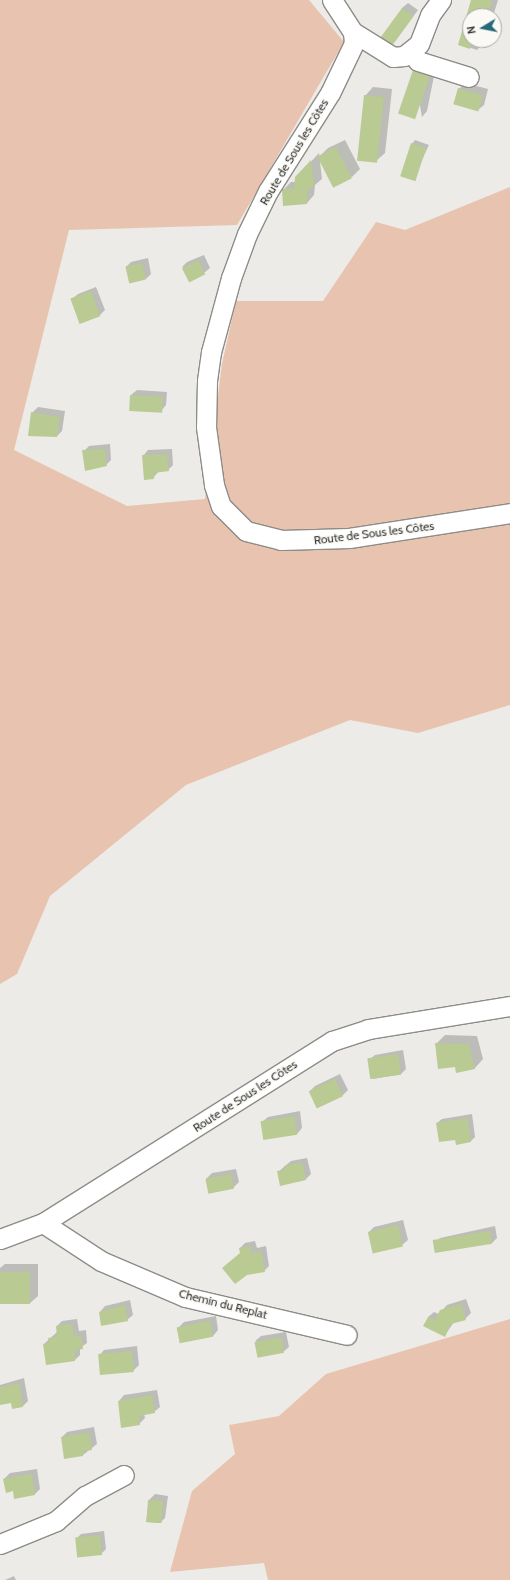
<!DOCTYPE html>
<html>
<head>
<meta charset="utf-8">
<style>
  body { margin:0 }
  #map { position:relative; width:510px; height:1580px; overflow:hidden; background:#ecebe7; font-family:Cabin,sans-serif }
  div>[style] { position:absolute }
  [style*='--x'] { left:calc(var(--x)*1px); top:calc(var(--y)*1px); width:calc(var(--w)*1px); rotate:calc(var(--a)*1deg) }
  .green>* { inset:0; background:#e8c3af }
  .shadow>* { inset:0; background:#0003 }
  .building>* { inset:0; background:#b9ca92; transform-origin:0 0 }
  .roads { filter:drop-shadow(1px 0 #8d8c88) drop-shadow(-1px 0 #8d8c88) drop-shadow(0 1px #8d8c88) drop-shadow(0 -1px #8d8c88) }
  .minor>* { height:19px; margin:-9.5px; padding:0 9.5px; transform-origin:9.5px; border-radius:9.5px; background:#fff }
  span { translate:-50% -50%; white-space:nowrap; text-align:center; line-height:1.15; -webkit-text-stroke:3px #faf9f5; paint-order:stroke }
  .street-label { font-size:12px; color:#353533 }
  .north { position:absolute; left:462px; top:8px; width:40px; height:40px; box-sizing:border-box; background:#faf9f5; border:1px solid #ababa7; border-radius:50%; rotate:260deg; font-size:11px; font-weight:700; line-height:16px; text-align:center; color:#353533 }
  .north::after { content:''; display:block; margin:auto; width:14px; height:18px; background:#266a7b; clip-path:polygon(50% 0,100% 100%,50% 72%,0 100%) }
</style>
</head>
<body>
<div id="map">
  <div class="green">
    <div style="clip-path:polygon(0 0,309px 0,344px 42px,237px 225px,69px 230px,14px 450px,127px 506px,205px 499px,222px 364px,236px 301px,323px 301px,376px 222px,405px 230px,510px 187px,510px 705px,418px 733px,350px 720px,186px 785px,50px 896px,17px 974px,0 984px)"></div>
    <div style="clip-path:polygon(510px 1319px,510px 1580px,268px 1580px,264px 1563px,170px 1572px,192px 1491px,235px 1454px,229px 1425px,279px 1416px,326px 1374px)"></div>
  </div>
  <div class="shadow">
    <div style="clip-path:polygon(472px 0,498px 0,493px 16px,470px 16px,470px 40px,486px 40px,477px 50px,459px 44px)"></div>
    <div style="clip-path:polygon(408px 3px,418px 10px,394px 43px,402px 8px)"></div>
    <div style="clip-path:polygon(419px 65px,435px 71px,427px 111px,422px 117px,414px 71px)"></div>
    <div style="clip-path:polygon(465px 83px,488px 89px,484px 105px,478px 110px,459px 89px)"></div>
    <div style="clip-path:polygon(373px 87px,392px 89px,385px 153px,376px 161px,365px 96px)"></div>
    <div style="clip-path:polygon(345px 140px,360px 169px,352px 177px,319px 157px,328px 148px)"></div>
    <div style="clip-path:polygon(415px 140px,429px 145px,413px 179px,412px 144px)"></div>
    <div style="clip-path:polygon(319px 153px,322px 179px,315px 185px,314px 195px,307px 203px,283px 190px,291px 182px,296px 182px,296px 178px)"></div>
    <div style="clip-path:polygon(204px 255px,210px 268px,204px 273px,182px 267px,187px 262px)"></div>
    <div style="clip-path:polygon(148px 258px,151px 274px,146px 279px,126px 267px,131px 262px)"></div>
    <div style="clip-path:polygon(96px 287px,105px 310px,100px 315px,82px 323px,72px 299px,78px 294px)"></div>
    <div style="clip-path:polygon(137px 390px,167px 392px,166px 405px,161px 411px,131px 395px)"></div>
    <div style="clip-path:polygon(38px 407px,65px 411px,62px 431px,57px 436px,29px 435px,32px 413px)"></div>
    <div style="clip-path:polygon(110px 444px,111px 460px,106px 465px,84px 451px,89px 446px)"></div>
    <div style="clip-path:polygon(172px 449px,173px 465px,168px 470px,159px 471px,153px 478px,143px 456px,148px 450px)"></div>
    <div style="clip-path:polygon(445px 1035px,477px 1036px,483px 1059px,475px 1068px,457px 1071px,456px 1066px,436px 1044px)"></div>
    <div style="clip-path:polygon(403px 1050px,406px 1069px,401px 1074px,373px 1079px,369px 1060px,375px 1055px)"></div>
    <div style="clip-path:polygon(340px 1074px,348px 1090px,343px 1095px,310px 1091px,315px 1086px)"></div>
    <div style="clip-path:polygon(300px 1111px,302px 1128px,297px 1134px,262px 1122px,268px 1117px)"></div>
    <div style="clip-path:polygon(472px 1114px,475px 1137px,470px 1142px,456px 1139px,437px 1123px,442px 1119px)"></div>
    <div style="clip-path:polygon(307px 1158px,311px 1174px,305px 1180px,278px 1172px,291px 1161px)"></div>
    <div style="clip-path:polygon(236px 1169px,239px 1182px,233px 1188px,206px 1179px,212px 1173px)"></div>
    <div style="clip-path:polygon(403px 1220px,408px 1240px,402px 1245px,369px 1232px,374px 1227px)"></div>
    <div style="clip-path:polygon(495px 1226px,497px 1238px,492px 1243px,435px 1244px,440px 1238px)"></div>
    <div style="clip-path:polygon(255px 1241px,257px 1248px,266px 1246px,269px 1266px,264px 1271px,241px 1253px,240px 1248px,245px 1243px)"></div>
    <div style="clip-path:polygon(5px 1264px,38px 1264px,38px 1296px,29px 1304px,0 1303px,0 1268px)"></div>
    <div style="clip-path:polygon(466px 1299px,471px 1313px,465px 1319px,454px 1322px,445px 1335px,428px 1317px,434px 1312px,439px 1314px,447px 1305px)"></div>
    <div style="clip-path:polygon(130px 1300px,133px 1315px,127px 1320px,100px 1312px,105px 1306px)"></div>
    <div style="clip-path:polygon(216px 1316px,218px 1330px,213px 1336px,178px 1328px,184px 1322px)"></div>
    <div style="clip-path:polygon(77px 1319px,79px 1331px,86px 1330px,87px 1343px,80px 1348px,80px 1355px,75px 1360px,44px 1344px,57px 1332px,57px 1326px,62px 1321px)"></div>
    <div style="clip-path:polygon(286px 1332px,289px 1347px,283px 1352px,255px 1341px,261px 1336px)"></div>
    <div style="clip-path:polygon(137px 1346px,139px 1365px,133px 1371px,99px 1356px,104px 1350px)"></div>
    <div style="clip-path:polygon(24px 1378px,28px 1401px,23px 1406px,11px 1402px,0 1404px,0 1385px)"></div>
    <div style="clip-path:polygon(157px 1390px,160px 1407px,154px 1412px,144px 1414px,145px 1418px,139px 1424px,119px 1401px,124px 1395px)"></div>
    <div style="clip-path:polygon(94px 1427px,97px 1444px,83px 1455px,62px 1437px,67px 1432px)"></div>
    <div style="clip-path:polygon(37px 1469px,40px 1489px,35px 1494px,13px 1490px,4px 1479px,10px 1473px)"></div>
    <div style="clip-path:polygon(155px 1494px,168px 1496px,165px 1518px,160px 1523px,146px 1522px,149px 1500px)"></div>
    <div style="clip-path:polygon(104px 1531px,106px 1549px,101px 1554px,76px 1539px,81px 1534px)"></div>
    <div style="clip-path:polygon(14px 1576px,16px 1580px,5px 1580px)"></div>
  </div>
  <div class="building">
    <div style="clip-path:polygon(471px 0,492px 0,488px 16px,470px 16px,470px 49px,458px 45px)"></div>
    <div style="left:402px;top:8px;width:14px;height:36px;rotate:36deg"></div>
    <div style="left:413px;top:70px;width:18px;height:46px;rotate:19deg"></div>
    <div style="left:458px;top:88px;width:26px;height:17px;rotate:16deg"></div>
    <div style="left:364px;top:95px;width:20px;height:66px;rotate:6deg"></div>
    <div style="left:411px;top:143px;width:16px;height:35px;rotate:18deg"></div>
    <div style="left:336px;top:147px;width:35px;height:21px;rotate:63deg"></div>
    <div style="clip-path:polygon(311px 160px,314px 187px,308px 189px,307px 204px,283px 206px,282px 189px,294px 189px,295px 177px)"></div>
    <div style="left:198px;top:260px;width:16px;height:18px;rotate:63deg"></div>
    <div style="left:142px;top:263px;width:17px;height:17px;rotate:77deg"></div>
    <div style="left:91px;top:291px;width:27px;height:22px;rotate:70deg"></div>
    <div style="left:130px;top:395px;width:33px;height:16px;rotate:3deg"></div>
    <div style="clip-path:polygon(31px 412px,60px 417px,57px 437px,28px 436px)"></div>
    <div style="clip-path:polygon(105px 449px,107px 466px,85px 471px,82px 450px)"></div>
    <div style="clip-path:polygon(167px 454px,169px 471px,154px 473px,154px 479px,144px 480px,142px 455px)"></div>
    <div style="clip-path:polygon(435px 1043px,469px 1044px,475px 1069px,456px 1073px,455px 1067px,438px 1069px)"></div>
    <div style="left:398px;top:1054px;width:21px;height:31px;rotate:82deg"></div>
    <div style="left:335px;top:1079px;width:19px;height:29px;rotate:65deg"></div>
    <div style="left:294px;top:1116px;width:19px;height:34px;rotate:81deg"></div>
    <div style="clip-path:polygon(467px 1118px,471px 1142px,456px 1145px,455px 1140px,439px 1142px,436px 1123px)"></div>
    <div style="clip-path:polygon(302px 1162px,306px 1180px,280px 1186px,277px 1171px,285px 1170px,284px 1166px)"></div>
    <div style="left:231px;top:1174px;width:15px;height:26px;rotate:79deg"></div>
    <div style="left:398px;top:1225px;width:22px;height:31px;rotate:77deg"></div>
    <div style="left:490px;top:1231px;width:13px;height:58px;rotate:81deg"></div>
    <div style="clip-path:polygon(250px 1246px,252px 1253px,261px 1251px,265px 1272px,247px 1275px,235px 1284px,222px 1268px,240px 1253px,239px 1248px)"></div>
    <div style="left:0;top:1272px;width:30px;height:32px"></div>
    <div style="clip-path:polygon(461px 1304px,466px 1320px,451px 1324px,445px 1337px,423px 1326px,428px 1317px,435px 1320px,440px 1310px)"></div>
    <div style="clip-path:polygon(125px 1305px,128px 1321px,101px 1326px,99px 1312px)"></div>
    <div style="left:210px;top:1321px;width:16px;height:34px;rotate:79deg"></div>
    <div style="clip-path:polygon(72px 1324px,74px 1336px,81px 1335px,83px 1349px,75px 1350px,75px 1361px,46px 1365px,43px 1344px,49px 1343px,48px 1338px,57px 1337px,56px 1326px)"></div>
    <div style="left:281px;top:1337px;width:16px;height:27px;rotate:79deg"></div>
    <div style="left:132px;top:1351px;width:21px;height:34px;rotate:85deg"></div>
    <div style="clip-path:polygon(19px 1383px,23px 1407px,12px 1409px,11px 1403px,0 1405px,0 1387px)"></div>
    <div style="clip-path:polygon(152px 1395px,155px 1413px,139px 1416px,140px 1425px,121px 1428px,118px 1401px)"></div>
    <div style="clip-path:polygon(89px 1432px,92px 1450px,83px 1451px,83px 1456px,64px 1459px,61px 1437px)"></div>
    <div style="clip-path:polygon(32px 1474px,35px 1495px,14px 1499px,13px 1491px,6px 1493px,3px 1479px)"></div>
    <div style="left:148px;top:1500px;width:15px;height:22px;rotate:4deg"></div>
    <div style="left:100px;top:1535px;width:20px;height:25px;rotate:84deg"></div>
  </div>
  <div class="roads">
    <div class="minor">
      <div style="--x:332;--y:0;--w:38;--a:57"></div>
      <div style="--x:353;--y:32;--w:11;--a:85"></div>
      <div style="--x:354;--y:43;--w:55;--a:115.6"></div>
      <div style="--x:330;--y:93;--w:116;--a:122.3"></div>
      <div style="--x:268;--y:191;--w:48;--a:116"></div>
      <div style="--x:247;--y:234;--w:47;--a:110"></div>
      <div style="--x:231;--y:278;--w:77;--a:105.1"></div>
      <div style="--x:211;--y:352;--w:29;--a:98"></div>
      <div style="--x:207;--y:381;--w:46;--a:91.2"></div>
      <div style="--x:206;--y:427;--w:59;--a:82.1"></div>
      <div style="--x:214;--y:485;--w:22;--a:72"></div>
      <div style="--x:221;--y:506;--w:35;--a:45"></div>
      <div style="--x:246;--y:531;--w:36;--a:14"></div>
      <div style="--x:281;--y:540;--w:68;--a:-1.7"></div>
      <div style="--x:349;--y:538;--w:163;--a:-8.8"></div>
      <div style="--x:353;--y:32;--w:47;--a:32"></div>
      <div style="--x:393;--y:57;--w:11;--a:-5"></div>
      <div style="--x:404;--y:56;--w:19;--a:-39"></div>
      <div style="--x:419;--y:44;--w:31;--a:-69"></div>
      <div style="--x:430;--y:15;--w:19;--a:-54"></div>
      <div style="--x:411;--y:52;--w:11;--a:52"></div>
      <div style="--x:418;--y:61;--w:53;--a:17.4"></div>
      <div style="--x:43;--y:1223;--w:69;--a:33.2"></div>
      <div style="--x:101;--y:1261;--w:91;--a:23.2"></div>
      <div style="--x:185;--y:1297;--w:166;--a:13.2"></div>
      <div style="--x:0;--y:1239;--w:46;--a:-20.4"></div>
      <div style="--x:43;--y:1223;--w:342;--a:-32.2"></div>
      <div style="--x:332;--y:1041;--w:38;--a:-18"></div>
      <div style="--x:368;--y:1029;--w:144;--a:-9.2"></div>
      <div style="--x:0;--y:1544;--w:61;--a:-22.3"></div>
      <div style="--x:56;--y:1521;--w:38;--a:-41"></div>
      <div style="--x:85;--y:1496;--w:44;--a:-28.3"></div>
    </div>
  </div>
  <div class="street-label">
    <span style="left:294px;top:152px;rotate:-59deg">Route de Sous les Côtes</span>
    <span style="left:374px;top:533px;rotate:-7deg">Route de Sous les Côtes</span>
    <span style="left:245px;top:1096px;rotate:-33deg">Route de Sous les Côtes</span>
    <span style="left:223px;top:1304px;rotate:14deg">Chemin du Replat</span>
  </div>
  <div class="north">N</div>
</div>
</body>
</html>
